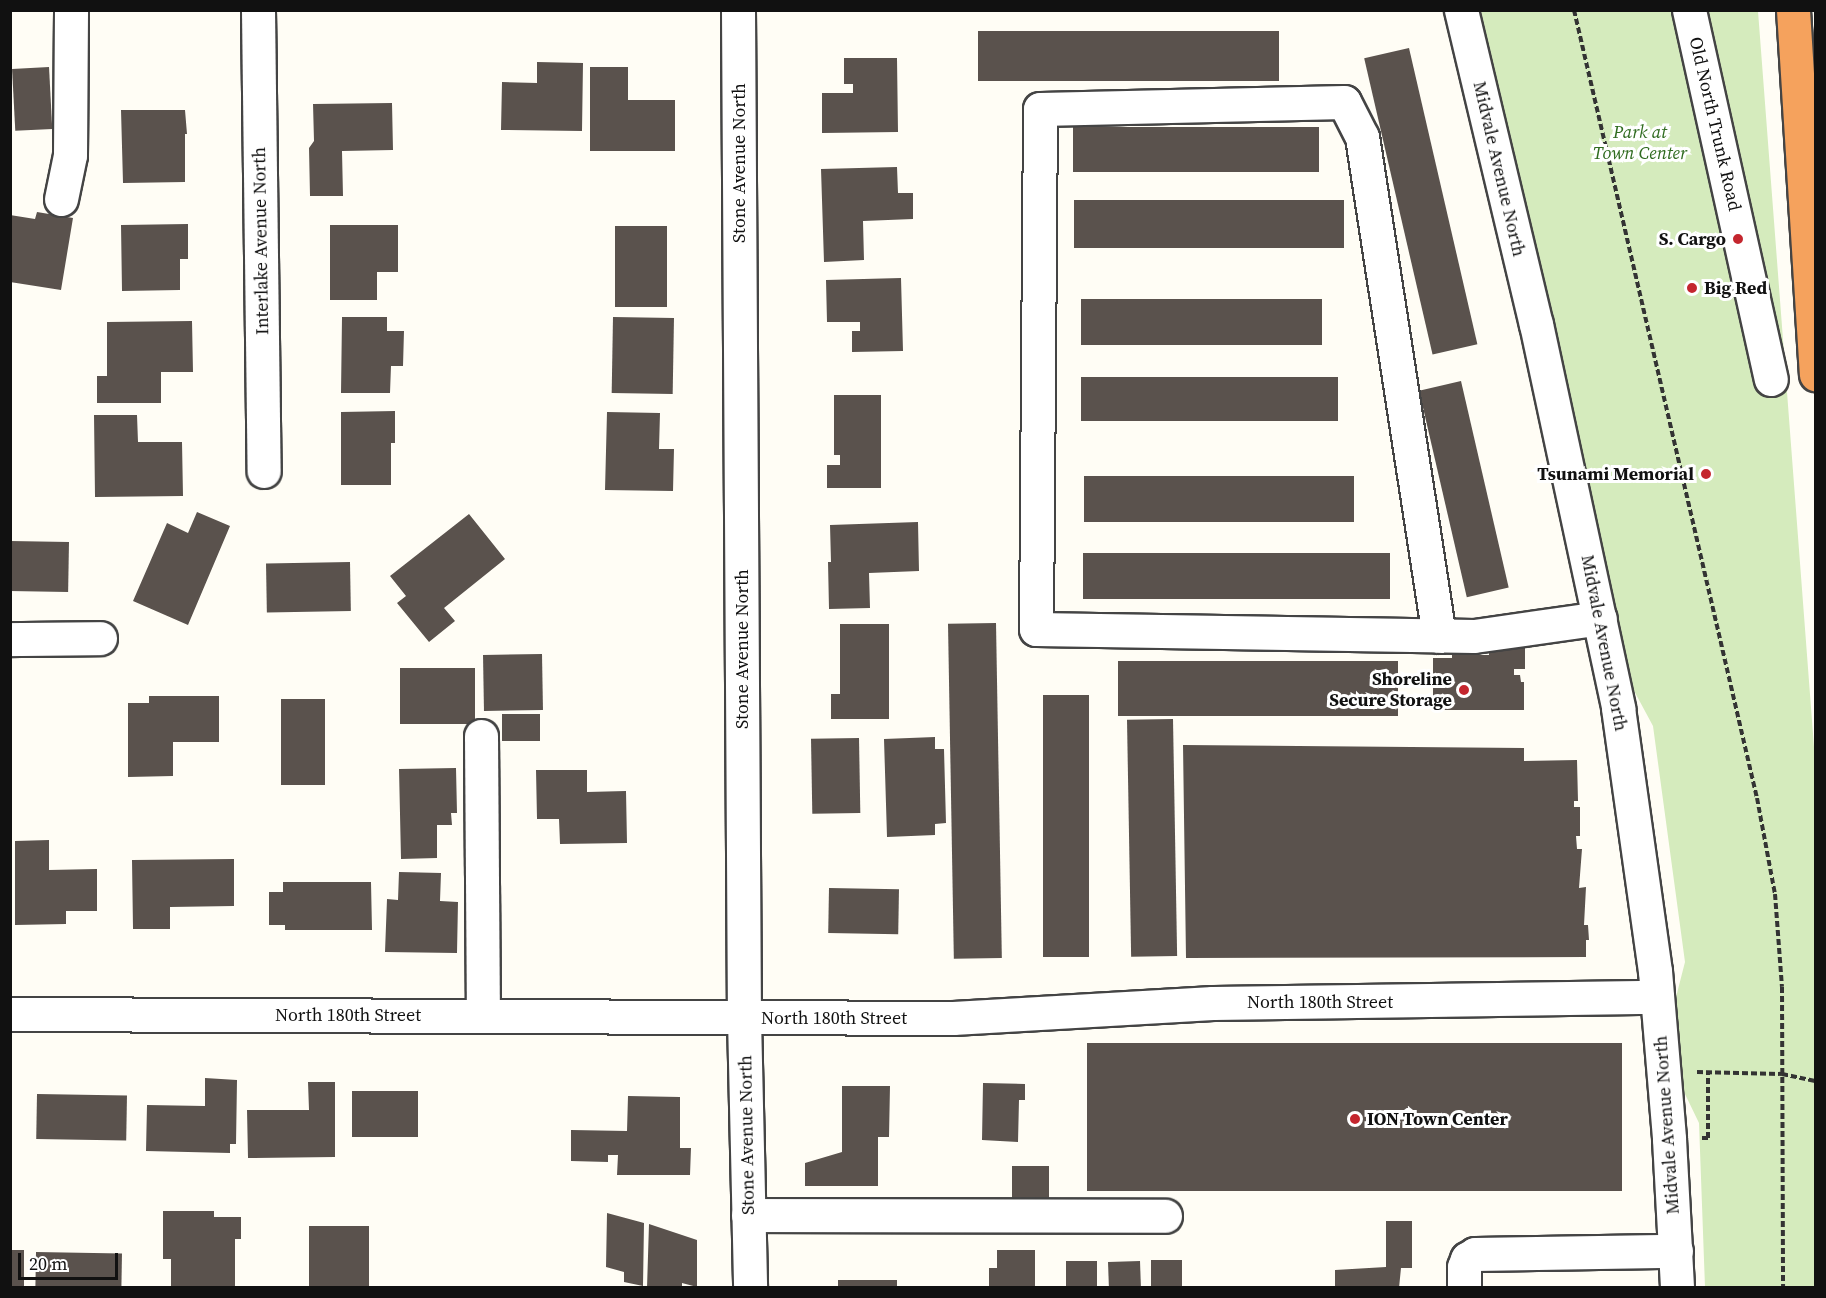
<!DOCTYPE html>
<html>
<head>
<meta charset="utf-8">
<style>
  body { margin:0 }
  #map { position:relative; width:1826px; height:1298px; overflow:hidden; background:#fffdf5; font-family:"Source Serif 4",serif }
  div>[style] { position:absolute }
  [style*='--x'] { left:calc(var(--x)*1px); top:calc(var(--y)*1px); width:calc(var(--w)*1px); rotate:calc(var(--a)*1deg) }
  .green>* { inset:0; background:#d5ebbd }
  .building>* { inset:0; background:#5a524d; transform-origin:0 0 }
  .path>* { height:4px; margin-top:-2px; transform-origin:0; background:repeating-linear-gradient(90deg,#333 0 6px,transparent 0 9px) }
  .roads { filter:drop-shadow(2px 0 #444) drop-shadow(-2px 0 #444) drop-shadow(0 2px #444) drop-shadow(0 -2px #444) }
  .minor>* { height:33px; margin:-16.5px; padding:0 16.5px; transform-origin:16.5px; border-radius:16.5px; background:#fff }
  .highway>* { height:33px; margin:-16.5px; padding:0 16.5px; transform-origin:16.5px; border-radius:16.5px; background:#f5a25d }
  .dots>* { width:16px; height:16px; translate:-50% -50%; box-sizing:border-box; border:3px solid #fff; border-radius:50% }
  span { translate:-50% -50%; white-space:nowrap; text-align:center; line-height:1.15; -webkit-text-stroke:6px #fff; paint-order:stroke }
  .street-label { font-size:18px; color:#111 }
  .park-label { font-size:18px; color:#2f6b1f; font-style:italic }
  .poi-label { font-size:18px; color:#111; font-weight:700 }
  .right { translate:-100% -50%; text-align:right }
  .left { translate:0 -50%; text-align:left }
  .frame { position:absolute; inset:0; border:12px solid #111; pointer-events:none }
  .scale { position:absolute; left:18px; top:1253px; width:100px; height:27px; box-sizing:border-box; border:3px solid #111; border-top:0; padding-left:8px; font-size:18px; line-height:21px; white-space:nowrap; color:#111; -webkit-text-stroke:4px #fff; paint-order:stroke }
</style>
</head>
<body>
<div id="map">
  <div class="green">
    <div style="clip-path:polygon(1477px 11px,1758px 11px,1815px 760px,1815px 1287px,1705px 1287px,1699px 1123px,1684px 1092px,1674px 1005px,1685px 962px,1653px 726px,1632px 687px)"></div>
  </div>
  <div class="building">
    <div style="left:978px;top:31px;width:301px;height:50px"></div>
    <div style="left:1409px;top:48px;width:304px;height:46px;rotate:77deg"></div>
    <div style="clip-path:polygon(844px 58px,897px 58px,898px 132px,822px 133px,822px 93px,853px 93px,853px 84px,844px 84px)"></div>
    <div style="clip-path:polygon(537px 62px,583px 63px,582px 131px,501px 130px,502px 82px,537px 83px)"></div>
    <div style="left:49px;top:67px;width:62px;height:37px;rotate:87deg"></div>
    <div style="clip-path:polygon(590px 67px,628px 67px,628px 100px,675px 100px,675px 151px,590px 151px)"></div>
    <div style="clip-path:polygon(392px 103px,393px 150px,342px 151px,343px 196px,310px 196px,309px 148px,314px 141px,313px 104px)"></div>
    <div style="clip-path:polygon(121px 110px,185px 110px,187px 134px,185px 134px,185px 182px,123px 183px)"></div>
    <div style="left:1073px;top:127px;width:246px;height:45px"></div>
    <div style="clip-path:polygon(897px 167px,898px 193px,913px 193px,913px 219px,863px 221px,864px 260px,824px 262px,821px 169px)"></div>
    <div style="left:1344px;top:200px;width:48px;height:270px;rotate:90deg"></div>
    <div style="clip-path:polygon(37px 212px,73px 218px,61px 290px,10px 282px,10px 215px,35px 219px)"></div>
    <div style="clip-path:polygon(188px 224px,188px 259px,180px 259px,180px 290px,122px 291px,121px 225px)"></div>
    <div style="clip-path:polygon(330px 225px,398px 225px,398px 272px,377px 272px,377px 300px,330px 300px)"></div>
    <div style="left:615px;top:226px;width:52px;height:81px"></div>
    <div style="clip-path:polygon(901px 278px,903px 351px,852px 352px,852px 331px,860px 331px,860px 322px,827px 322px,826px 280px)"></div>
    <div style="left:1322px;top:299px;width:46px;height:241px;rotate:90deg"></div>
    <div style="clip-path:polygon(342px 317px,387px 317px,387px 331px,404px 331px,403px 366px,391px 366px,390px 393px,341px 393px)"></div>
    <div style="left:613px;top:317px;width:61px;height:76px;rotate:1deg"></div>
    <div style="clip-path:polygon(192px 321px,193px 372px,161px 372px,161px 403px,97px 403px,97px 376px,107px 376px,107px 322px)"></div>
    <div style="left:1338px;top:377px;width:44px;height:257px;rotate:90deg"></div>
    <div style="left:1461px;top:381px;width:212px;height:43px;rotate:77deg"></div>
    <div style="clip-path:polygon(834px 395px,881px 395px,881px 488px,827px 488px,827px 465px,840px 465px,840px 455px,834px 455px)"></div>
    <div style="clip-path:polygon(395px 411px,395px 443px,391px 443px,391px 485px,341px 485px,341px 412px)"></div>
    <div style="clip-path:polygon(607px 412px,660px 413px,659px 449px,674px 449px,673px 491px,605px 490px)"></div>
    <div style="clip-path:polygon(94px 415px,137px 415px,138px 442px,182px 442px,183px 496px,95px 497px)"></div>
    <div style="left:1084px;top:476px;width:270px;height:46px"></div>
    <div style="clip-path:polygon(197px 512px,230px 526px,188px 625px,133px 601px,167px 523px,188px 533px)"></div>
    <div style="clip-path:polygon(469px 514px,505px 559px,444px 608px,455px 621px,429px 642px,397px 603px,406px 596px,390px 576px)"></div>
    <div style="clip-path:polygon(918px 522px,919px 571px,869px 573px,870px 608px,829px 609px,828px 562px,831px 562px,830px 525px)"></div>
    <div style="left:10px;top:541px;width:59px;height:50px;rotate:1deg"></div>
    <div style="left:1390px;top:553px;width:46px;height:307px;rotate:90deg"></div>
    <div style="left:350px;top:562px;width:49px;height:84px;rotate:89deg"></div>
    <div style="left:996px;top:623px;width:335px;height:48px;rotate:89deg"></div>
    <div style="clip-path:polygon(840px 624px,889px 624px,889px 719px,831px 719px,831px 694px,840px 694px)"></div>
    <div style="clip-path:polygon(1489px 646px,1525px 646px,1525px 669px,1514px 669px,1514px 675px,1520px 675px,1521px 682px,1524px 682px,1524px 710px,1433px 710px,1433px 658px,1452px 658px,1452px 655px,1489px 655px)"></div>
    <div style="left:542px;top:654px;width:56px;height:59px;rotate:89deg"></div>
    <div style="left:1118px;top:661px;width:280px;height:55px"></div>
    <div style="left:400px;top:668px;width:75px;height:56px"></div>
    <div style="left:1043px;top:695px;width:46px;height:262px"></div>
    <div style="clip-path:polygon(149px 696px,219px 696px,219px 742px,173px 742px,173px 776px,128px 777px,128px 703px,149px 703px)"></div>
    <div style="left:281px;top:699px;width:44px;height:86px"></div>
    <div style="left:502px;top:714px;width:38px;height:27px"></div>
    <div style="left:1173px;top:719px;width:237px;height:46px;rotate:89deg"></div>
    <div style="clip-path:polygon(935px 737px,935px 749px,944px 749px,946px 823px,935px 824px,935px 835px,887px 837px,884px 739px)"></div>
    <div style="left:859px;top:738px;width:75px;height:48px;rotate:89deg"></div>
    <div style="clip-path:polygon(1183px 745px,1524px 748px,1524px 761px,1577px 760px,1578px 801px,1574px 801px,1574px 807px,1580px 807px,1580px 836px,1576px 836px,1577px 849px,1582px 849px,1579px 888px,1586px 887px,1584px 925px,1588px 925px,1589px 940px,1586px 940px,1586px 957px,1186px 958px)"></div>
    <div style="clip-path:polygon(456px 768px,457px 813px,451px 813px,452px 825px,437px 825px,437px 858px,401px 859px,399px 769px)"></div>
    <div style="clip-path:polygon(536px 770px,587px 770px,587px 792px,626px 791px,627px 843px,560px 844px,559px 819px,537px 819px)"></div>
    <div style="clip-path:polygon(49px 840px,49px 870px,97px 869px,97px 911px,66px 911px,66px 924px,15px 925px,15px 841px)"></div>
    <div style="clip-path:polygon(234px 859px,234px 906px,170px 907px,170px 929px,133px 929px,132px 860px)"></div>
    <div style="clip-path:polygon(399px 872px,441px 873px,440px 901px,458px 902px,457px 953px,385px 952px,387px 899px,398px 900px)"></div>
    <div style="clip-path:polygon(283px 882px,371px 882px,372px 930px,285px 930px,285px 925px,269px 925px,269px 892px,283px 892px)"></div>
    <div style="left:829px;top:888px;width:70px;height:45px;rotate:1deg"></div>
    <div style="left:1622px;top:1043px;width:148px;height:535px;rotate:90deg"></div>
    <div style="clip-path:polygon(205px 1078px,237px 1080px,236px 1144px,230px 1144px,230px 1153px,146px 1151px,147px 1105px,205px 1106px)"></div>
    <div style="clip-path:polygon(308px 1082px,335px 1082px,335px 1157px,248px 1158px,247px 1110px,309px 1110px)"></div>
    <div style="clip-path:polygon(983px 1083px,1025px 1084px,1025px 1100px,1019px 1100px,1018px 1142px,982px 1140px)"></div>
    <div style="clip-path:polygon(842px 1086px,890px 1086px,889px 1137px,878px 1137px,878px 1186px,805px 1186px,805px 1163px,842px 1152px)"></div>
    <div style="left:352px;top:1091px;width:66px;height:46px"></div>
    <div style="left:37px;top:1094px;width:90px;height:45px;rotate:1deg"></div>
    <div style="clip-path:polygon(628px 1096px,680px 1097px,680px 1148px,691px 1148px,690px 1175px,617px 1175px,618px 1155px,608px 1155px,608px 1162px,571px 1161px,571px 1130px,627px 1131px)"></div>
    <div style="left:1012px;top:1166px;width:37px;height:36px"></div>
    <div style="clip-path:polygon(163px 1211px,214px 1211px,214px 1217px,241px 1217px,241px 1239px,235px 1239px,235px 1288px,171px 1288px,171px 1259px,163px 1259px)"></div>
    <div style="clip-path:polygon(607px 1213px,644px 1223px,643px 1286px,624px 1282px,624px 1272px,606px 1267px)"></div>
    <div style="clip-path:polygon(1386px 1221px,1412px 1221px,1412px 1268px,1401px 1268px,1399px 1288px,1335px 1288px,1335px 1270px,1386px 1267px)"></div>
    <div style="clip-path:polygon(649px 1224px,697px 1240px,697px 1287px,682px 1283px,682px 1288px,647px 1288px)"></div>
    <div style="left:309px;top:1226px;width:60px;height:62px"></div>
    <div style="left:10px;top:1250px;width:14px;height:38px"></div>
    <div style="clip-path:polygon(997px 1250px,1035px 1250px,1035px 1288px,989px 1288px,989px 1268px,997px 1268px)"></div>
    <div style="left:36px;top:1252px;width:86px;height:36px;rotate:1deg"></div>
    <div style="left:1182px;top:1260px;width:28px;height:31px;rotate:90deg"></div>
    <div style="left:1066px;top:1261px;width:31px;height:27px"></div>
    <div style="left:1140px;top:1261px;width:27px;height:32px;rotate:88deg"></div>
    <div style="left:897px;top:1280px;width:8px;height:59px;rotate:90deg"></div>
  </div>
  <div class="path">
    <div style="--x:1574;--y:10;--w:809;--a:76.93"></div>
    <div style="--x:1757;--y:798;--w:98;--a:79.4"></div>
    <div style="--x:1775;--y:894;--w:93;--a:85.7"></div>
    <div style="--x:1782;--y:987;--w:301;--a:89.8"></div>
    <div style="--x:1697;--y:1072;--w:85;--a:1.3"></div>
    <div style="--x:1782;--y:1074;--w:35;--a:12"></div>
    <div style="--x:1702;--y:1138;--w:6;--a:0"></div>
    <div style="--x:1708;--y:1138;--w:66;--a:-90"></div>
  </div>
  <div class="roads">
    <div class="minor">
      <div style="--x:258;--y:10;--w:461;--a:89.3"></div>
      <div style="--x:738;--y:10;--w:1008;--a:89.66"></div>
      <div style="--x:744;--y:1018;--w:270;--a:88.7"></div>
      <div style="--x:1461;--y:10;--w:323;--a:76.6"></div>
      <div style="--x:1536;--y:324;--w:393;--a:77.9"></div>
      <div style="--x:1618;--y:708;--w:266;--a:82"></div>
      <div style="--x:1655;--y:971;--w:169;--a:85.2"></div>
      <div style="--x:1669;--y:1139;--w:149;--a:86.9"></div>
      <div style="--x:1689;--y:10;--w:378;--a:77.5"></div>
      <div style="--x:61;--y:199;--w:45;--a:-78.4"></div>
      <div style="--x:70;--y:155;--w:145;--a:-89.6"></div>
      <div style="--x:1439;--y:636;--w:505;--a:-98.77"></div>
      <div style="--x:1362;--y:137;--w:39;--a:-117"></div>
      <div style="--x:1344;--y:102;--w:304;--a:178.7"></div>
      <div style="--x:1040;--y:109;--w:520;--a:90.44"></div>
      <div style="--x:1036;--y:629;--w:438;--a:0.9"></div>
      <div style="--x:1474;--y:636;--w:127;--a:-8.1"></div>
      <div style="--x:10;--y:639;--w:90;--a:-0.6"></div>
      <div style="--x:481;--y:736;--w:280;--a:89.6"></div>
      <div style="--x:10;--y:1014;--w:943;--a:0.24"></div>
      <div style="--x:953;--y:1018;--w:260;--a:-3.3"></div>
      <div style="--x:1213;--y:1003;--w:444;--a:-0.8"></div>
      <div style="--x:748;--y:1215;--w:417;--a:0.1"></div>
      <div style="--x:1464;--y:1288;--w:21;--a:-90"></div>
      <div style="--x:1464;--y:1267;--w:9;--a:-69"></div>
      <div style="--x:1467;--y:1259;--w:9;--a:-32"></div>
      <div style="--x:1475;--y:1254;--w:201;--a:-0.9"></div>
    </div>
    <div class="highway">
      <div style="--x:1793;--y:10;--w:365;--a:86.4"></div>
    </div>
  </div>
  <div class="dots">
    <div style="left:1738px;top:239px;background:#c4262e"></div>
    <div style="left:1692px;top:288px;background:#c4262e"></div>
    <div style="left:1706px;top:474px;background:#c4262e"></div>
    <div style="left:1464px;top:690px;background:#c4262e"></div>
    <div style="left:1355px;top:1119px;background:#c4262e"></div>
  </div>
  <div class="street-label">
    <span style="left:1715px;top:124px;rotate:77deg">Old North Trunk Road</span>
    <span style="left:739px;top:163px;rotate:-90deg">Stone Avenue North</span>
    <span style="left:1499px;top:169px;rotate:77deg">Midvale Avenue North</span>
    <span style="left:261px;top:241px;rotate:-91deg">Interlake Avenue North</span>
    <span style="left:1604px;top:643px;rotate:79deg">Midvale Avenue North</span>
    <span style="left:742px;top:649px;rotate:-90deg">Stone Avenue North</span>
    <span style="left:1320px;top:1002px">North 180th Street</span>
    <span style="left:348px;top:1015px">North 180th Street</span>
    <span style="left:834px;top:1018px">North 180th Street</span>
    <span style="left:1667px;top:1125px;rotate:-94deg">Midvale Avenue North</span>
    <span style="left:747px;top:1135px;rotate:-91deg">Stone Avenue North</span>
  </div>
  <div class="park-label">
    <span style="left:1640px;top:143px">Park at<br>Town Center</span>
  </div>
  <div class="poi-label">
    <span class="right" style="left:1726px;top:239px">S. Cargo</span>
    <span class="left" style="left:1704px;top:288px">Big Red</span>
    <span class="right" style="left:1694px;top:474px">Tsunami Memorial</span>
    <span class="right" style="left:1452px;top:690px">Shoreline<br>Secure Storage</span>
    <span class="left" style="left:1367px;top:1119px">ION Town Center</span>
  </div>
  <div class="frame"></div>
  <div class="scale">20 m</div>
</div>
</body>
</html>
